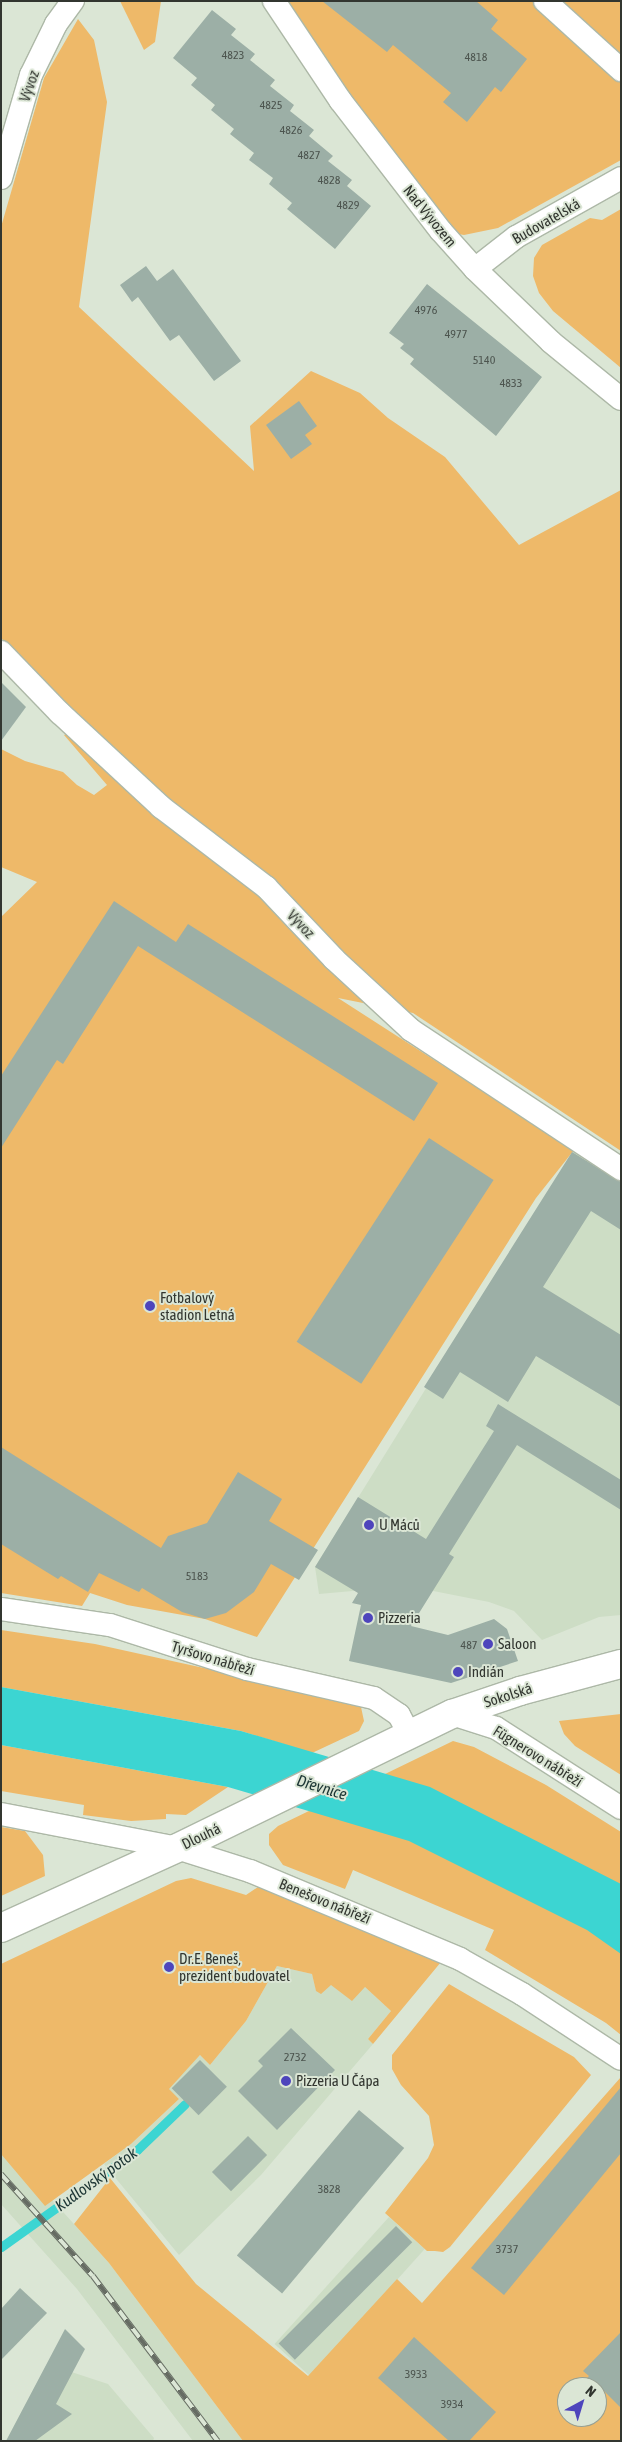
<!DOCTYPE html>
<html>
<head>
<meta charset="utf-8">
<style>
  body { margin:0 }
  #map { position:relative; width:622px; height:2442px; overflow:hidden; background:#dbe6d5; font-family:"Asap Condensed",sans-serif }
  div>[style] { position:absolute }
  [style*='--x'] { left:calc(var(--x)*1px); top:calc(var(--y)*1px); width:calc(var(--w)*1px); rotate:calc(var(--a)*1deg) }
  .built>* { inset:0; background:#cdddc5; transform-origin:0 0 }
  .green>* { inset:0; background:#eeb969 }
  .water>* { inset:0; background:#3cd5d2 }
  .stream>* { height:9px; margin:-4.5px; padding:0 4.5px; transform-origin:4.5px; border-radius:4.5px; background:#3cd5d2 }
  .building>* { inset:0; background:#9cafa6; transform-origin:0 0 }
  .roads { filter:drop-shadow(1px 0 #adb8a7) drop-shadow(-1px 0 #adb8a7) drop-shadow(0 1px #adb8a7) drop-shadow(0 -1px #adb8a7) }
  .minor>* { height:22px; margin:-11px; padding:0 11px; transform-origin:11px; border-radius:11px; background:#fff }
  .primary>* { height:28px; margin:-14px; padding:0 14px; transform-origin:14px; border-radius:14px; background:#fff }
  .rail>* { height:5.5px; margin-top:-2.75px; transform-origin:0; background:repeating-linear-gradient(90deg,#dbe6d5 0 11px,#666c63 0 22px); box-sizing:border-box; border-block:1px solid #666c63 }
  .dots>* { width:14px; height:14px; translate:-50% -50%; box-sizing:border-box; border:2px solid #dbe6d5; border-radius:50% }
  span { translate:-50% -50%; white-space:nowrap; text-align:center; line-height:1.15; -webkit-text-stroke:4px #dbe6d5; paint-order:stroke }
  .number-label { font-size:12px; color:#4c544e }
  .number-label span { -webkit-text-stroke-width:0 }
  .street-label { font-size:15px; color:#323630 }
  .poi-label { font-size:15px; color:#323630 }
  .left { translate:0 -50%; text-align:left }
  .water-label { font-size:16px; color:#1b3433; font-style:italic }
  .frame { position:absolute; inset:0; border:2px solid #323630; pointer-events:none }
  .north { position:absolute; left:557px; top:2377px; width:50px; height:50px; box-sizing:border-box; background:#dbe6d5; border:1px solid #97a093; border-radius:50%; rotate:39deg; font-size:14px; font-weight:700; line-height:20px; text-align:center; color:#323630 }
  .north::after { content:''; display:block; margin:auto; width:18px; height:22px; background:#4e45bc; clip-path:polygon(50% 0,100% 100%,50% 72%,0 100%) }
</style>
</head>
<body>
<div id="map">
  <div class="built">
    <div style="clip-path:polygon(574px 1150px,621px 1181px,621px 1615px,599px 1617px,542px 1640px,514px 1611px,489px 1602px,408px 1586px,319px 1594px,315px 1567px)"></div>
    <div style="clip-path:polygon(277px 1966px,312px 1974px,316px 1990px,330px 1985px,365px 1987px,391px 2011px,368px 2039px,373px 2044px,261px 2175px,179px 2255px,104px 2164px,131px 2144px,179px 2099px,168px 2089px,200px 2055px,210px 2065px,246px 2021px)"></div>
    <div style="clip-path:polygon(1px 2143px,109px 2263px,243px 2441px,193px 2441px,77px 2289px,1px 2204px)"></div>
    <div style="left:389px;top:2217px;width:48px;height:171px;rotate:42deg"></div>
    <div style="clip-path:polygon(47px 2364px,108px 2384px,154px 2438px,153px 2441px,6px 2441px)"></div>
  </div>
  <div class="green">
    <div style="clip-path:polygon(120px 1px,161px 1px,155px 42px,144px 50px)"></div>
    <div style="clip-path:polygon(272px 1px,621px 1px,621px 160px,498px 228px,464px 235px,441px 231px)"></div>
    <div style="clip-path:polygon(78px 19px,94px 40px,107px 102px,79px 307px,254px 471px,250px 426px,311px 371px,360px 393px,388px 418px,445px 457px,519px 545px,621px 490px,621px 1151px,413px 1013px,338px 998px,574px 1150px,536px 1198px,257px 1637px,205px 1619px,127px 1605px,90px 1593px,82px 1606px,1px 1593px,1px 917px,37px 882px,1px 867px,1px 749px,25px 761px,63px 772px,77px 785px,94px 795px,107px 785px,64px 735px,88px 726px,1px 638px,1px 227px,44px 78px)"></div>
    <div style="clip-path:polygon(621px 209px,621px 368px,553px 311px,539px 293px,533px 276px,534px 258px,542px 245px,590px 218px,602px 220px)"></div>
    <div style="clip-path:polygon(1px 1630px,95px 1644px,354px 1701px,361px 1707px,364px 1721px,359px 1731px,312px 1753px,241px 1731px,1px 1687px)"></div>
    <div style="clip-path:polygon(621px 1714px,621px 1775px,575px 1746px,564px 1734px,559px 1721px)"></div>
    <div style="clip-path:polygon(453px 1741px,474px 1747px,546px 1785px,621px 1832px,621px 2035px,606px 2023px,485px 1950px,494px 1930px,353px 1870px,345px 1889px,283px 1865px,269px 1845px,269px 1834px,278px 1826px)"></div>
    <div style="clip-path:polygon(1px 1745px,228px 1787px,186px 1815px,166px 1814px,166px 1819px,131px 1821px,83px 1815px,84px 1805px,1px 1791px)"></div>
    <div style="clip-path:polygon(1px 1827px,25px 1831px,43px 1855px,45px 1876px,1px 1896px)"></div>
    <div style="clip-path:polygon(191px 1878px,246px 1895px,258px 1887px,332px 1913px,441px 1962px,373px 2044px,368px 2039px,391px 2011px,365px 1987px,352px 2001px,331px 1985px,321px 1994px,316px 1991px,312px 1974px,277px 1966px,246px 2021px,210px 2065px,200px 2055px,169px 2089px,179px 2099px,131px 2144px,45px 2206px,1px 2154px,1px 1964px,176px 1881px)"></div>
    <div style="clip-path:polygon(449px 1984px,574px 2057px,591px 2075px,450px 2247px,443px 2252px,435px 2251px,427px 2251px,385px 2213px,428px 2158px,434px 2145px,429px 2116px,401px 2085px,392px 2069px,392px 2055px)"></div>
    <div style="clip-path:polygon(evenodd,621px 2077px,621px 2441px,243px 2441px,109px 2263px,74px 2224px,110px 2178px,196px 2284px,308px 2376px,397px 2279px,422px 2303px,621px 2077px,567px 2387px,597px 2387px,597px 2417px,567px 2417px,567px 2387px)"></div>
  </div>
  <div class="water">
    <div style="clip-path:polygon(1px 1687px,241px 1731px,430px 1787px,621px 1884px,621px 1954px,587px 1930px,409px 1841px,228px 1787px,1px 1745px)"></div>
  </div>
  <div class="stream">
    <div style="--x:1;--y:2247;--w:167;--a:-35.5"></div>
    <div style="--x:137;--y:2150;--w:66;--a:-43.8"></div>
  </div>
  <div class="building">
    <div style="clip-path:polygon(322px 1px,476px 1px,498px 20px,491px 29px,527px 59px,501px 92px,495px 87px,467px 122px,443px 102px,451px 93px,393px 45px,387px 52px)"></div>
    <div style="clip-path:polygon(212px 10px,236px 29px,231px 35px,255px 54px,250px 60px,275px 80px,270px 86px,294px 105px,290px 111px,314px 130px,309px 136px,333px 156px,328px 161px,352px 180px,347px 186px,371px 206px,335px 249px,287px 209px,292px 203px,269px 184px,273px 178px,249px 160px,254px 153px,230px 134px,234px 129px,211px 110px,215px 105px,191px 85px,197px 78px,173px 58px)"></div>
    <div style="clip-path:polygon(146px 266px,157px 281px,173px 269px,241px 361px,214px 381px,179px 335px,170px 341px,138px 297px,132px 302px,120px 285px)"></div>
    <div style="clip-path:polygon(427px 284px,542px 377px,496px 436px,410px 364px,414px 359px,400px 348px,404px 344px,389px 333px)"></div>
    <div style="clip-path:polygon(299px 401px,317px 426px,305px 435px,312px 444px,291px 459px,266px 425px)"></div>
    <div style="clip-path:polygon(1px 682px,26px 707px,1px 741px)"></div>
    <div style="clip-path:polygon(114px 901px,176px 942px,188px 924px,438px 1083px,414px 1121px,138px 946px,63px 1064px,57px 1060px,1px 1148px,1px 1076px)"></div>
    <div style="left:429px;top:1138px;width:77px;height:243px;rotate:33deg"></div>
    <div style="clip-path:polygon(572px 1152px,621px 1182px,621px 1230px,591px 1211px,543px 1287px,621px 1335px,621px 1407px,536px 1356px,508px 1402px,460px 1372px,443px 1399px,424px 1387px)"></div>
    <div style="clip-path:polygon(498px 1404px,621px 1480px,621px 1510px,517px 1445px,449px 1554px,454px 1557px,411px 1626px,448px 1635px,494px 1619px,507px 1629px,518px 1661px,451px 1683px,349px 1661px,361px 1605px,352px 1603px,358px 1593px,315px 1567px,358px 1497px,426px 1539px,494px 1431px,486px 1426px)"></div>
    <div style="clip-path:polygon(1px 1447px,161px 1548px,168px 1536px,207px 1523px,238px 1472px,282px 1499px,269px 1521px,318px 1550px,299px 1580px,271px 1564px,254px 1592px,226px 1613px,205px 1619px,182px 1612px,142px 1588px,139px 1592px,99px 1573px,88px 1592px,61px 1576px,58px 1579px,1px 1544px)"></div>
    <div style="clip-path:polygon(291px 2028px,335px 2070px,277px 2130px,238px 2091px,263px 2066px,258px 2061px)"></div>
    <div style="left:200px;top:2060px;width:38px;height:40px;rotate:45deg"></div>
    <div style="clip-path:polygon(621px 2087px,621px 2153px,504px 2295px,471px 2268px)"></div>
    <div style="left:359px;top:2110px;width:59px;height:190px;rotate:40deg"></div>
    <div style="left:248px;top:2136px;width:27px;height:51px;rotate:45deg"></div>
    <div style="left:396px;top:2226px;width:23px;height:166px;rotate:45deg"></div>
    <div style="clip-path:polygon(20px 2288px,47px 2313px,1px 2360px,1px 2309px)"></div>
    <div style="clip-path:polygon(65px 2329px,85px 2349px,56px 2404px,72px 2414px,35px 2441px,6px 2441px)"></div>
    <div style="clip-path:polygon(621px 2332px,621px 2408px,600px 2387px,578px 2387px,589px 2376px,583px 2371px)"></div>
    <div style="clip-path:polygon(414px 2337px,496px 2412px,469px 2441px,449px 2441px,378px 2378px)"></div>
  </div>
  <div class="roads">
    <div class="minor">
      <div style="--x:274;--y:1;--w:119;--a:56.3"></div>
      <div style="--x:340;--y:100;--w:165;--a:52.4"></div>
      <div style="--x:441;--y:231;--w:51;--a:48.2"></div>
      <div style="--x:475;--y:269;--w:105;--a:43.8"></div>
      <div style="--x:551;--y:342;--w:90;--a:39.2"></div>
      <div style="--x:545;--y:1;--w:103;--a:42.2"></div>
      <div style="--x:1;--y:178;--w:107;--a:-73.8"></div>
      <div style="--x:31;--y:75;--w:57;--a:-63.9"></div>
      <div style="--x:56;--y:24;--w:29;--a:-54"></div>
      <div style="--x:475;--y:269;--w:52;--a:-38"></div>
      <div style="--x:516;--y:237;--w:120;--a:-29.3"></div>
      <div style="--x:1;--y:652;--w:85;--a:46"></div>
      <div style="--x:60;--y:713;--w:138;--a:42.9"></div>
      <div style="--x:161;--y:807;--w:132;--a:37.3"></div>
      <div style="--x:266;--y:887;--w:99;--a:46.6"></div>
      <div style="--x:334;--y:959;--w:105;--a:42.7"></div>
      <div style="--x:411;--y:1030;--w:252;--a:33.5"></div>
      <div style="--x:1;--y:1609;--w:110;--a:8.4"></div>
      <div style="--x:110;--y:1625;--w:144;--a:17.8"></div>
      <div style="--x:247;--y:1669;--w:130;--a:12.9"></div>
      <div style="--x:374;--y:1698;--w:30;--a:34"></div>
      <div style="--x:399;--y:1715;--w:21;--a:62"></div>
      <div style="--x:452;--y:1714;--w:46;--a:17.7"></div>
      <div style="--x:496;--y:1728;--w:148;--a:32.6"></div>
      <div style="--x:1;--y:1814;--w:179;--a:10.9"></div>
      <div style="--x:177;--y:1848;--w:77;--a:17.5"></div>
      <div style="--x:250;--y:1871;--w:228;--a:22.7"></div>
      <div style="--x:460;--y:1959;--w:71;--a:29.4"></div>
      <div style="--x:522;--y:1994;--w:118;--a:33.3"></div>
    </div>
    <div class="primary">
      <div style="--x:1;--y:1928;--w:193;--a:-24.4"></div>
      <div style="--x:177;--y:1848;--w:306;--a:-26"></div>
      <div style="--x:452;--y:1714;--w:72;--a:-18.7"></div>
      <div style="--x:520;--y:1691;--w:105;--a:-15"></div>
    </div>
  </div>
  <div class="rail">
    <div style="--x:1;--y:2174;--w:137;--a:48"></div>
    <div style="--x:93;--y:2276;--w:207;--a:52.9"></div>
  </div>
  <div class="dots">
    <div style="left:150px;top:1306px;background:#4e45bc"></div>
    <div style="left:369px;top:1525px;background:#4e45bc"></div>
    <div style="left:368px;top:1618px;background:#4e45bc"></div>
    <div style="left:488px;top:1644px;background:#4e45bc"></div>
    <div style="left:458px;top:1672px;background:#4e45bc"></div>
    <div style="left:169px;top:1967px;background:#4e45bc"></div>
    <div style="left:286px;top:2081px;background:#4e45bc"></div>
  </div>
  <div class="number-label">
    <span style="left:233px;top:56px">4823</span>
    <span style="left:476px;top:58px">4818</span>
    <span style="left:271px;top:106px">4825</span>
    <span style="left:291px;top:131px">4826</span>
    <span style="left:309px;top:156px">4827</span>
    <span style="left:329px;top:181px">4828</span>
    <span style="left:348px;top:206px">4829</span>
    <span style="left:426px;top:311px">4976</span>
    <span style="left:456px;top:335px">4977</span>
    <span style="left:484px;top:361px">5140</span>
    <span style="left:511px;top:384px">4833</span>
    <span style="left:197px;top:1577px">5183</span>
    <span style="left:469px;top:1646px">487</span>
    <span style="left:295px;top:2058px">2732</span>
    <span style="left:329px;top:2190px">3828</span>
    <span style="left:507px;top:2250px">3737</span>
    <span style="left:416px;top:2375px">3933</span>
    <span style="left:452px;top:2405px">3934</span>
  </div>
  <div class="street-label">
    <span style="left:29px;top:86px;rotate:-71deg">Vývoz</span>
    <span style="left:430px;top:216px;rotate:51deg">Nad Vývozem</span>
    <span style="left:546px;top:221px;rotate:-30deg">Budovatelská</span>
    <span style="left:301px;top:924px;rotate:46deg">Vývoz</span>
    <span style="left:213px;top:1658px;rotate:17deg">Tyršovo nábřeží</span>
    <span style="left:508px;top:1695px;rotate:-18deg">Sokolská</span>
    <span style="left:538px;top:1756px;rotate:32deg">Fügnerovo nábřeží</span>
    <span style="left:201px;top:1836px;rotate:-26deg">Dlouhá</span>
    <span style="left:325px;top:1901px;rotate:22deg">Benešovo nábřeží</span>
  </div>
  <div class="poi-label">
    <span class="left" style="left:160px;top:1306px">Fotbalový<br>stadion Letná</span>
    <span class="left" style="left:379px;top:1525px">U Máců</span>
    <span class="left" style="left:378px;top:1618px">Pizzeria</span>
    <span class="left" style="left:498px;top:1644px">Saloon</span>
    <span class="left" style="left:468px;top:1672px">Indián</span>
    <span class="left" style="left:179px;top:1967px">Dr.E. Beneš,<br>prezident budovatel</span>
    <span class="left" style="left:296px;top:2081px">Pizzeria U Čápa</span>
  </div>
  <div class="water-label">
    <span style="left:322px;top:1787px;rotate:17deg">Dřevnice</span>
    <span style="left:96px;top:2179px;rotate:-36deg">Kudlovský potok</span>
  </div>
  <div class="frame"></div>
  <div class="north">N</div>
</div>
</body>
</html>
